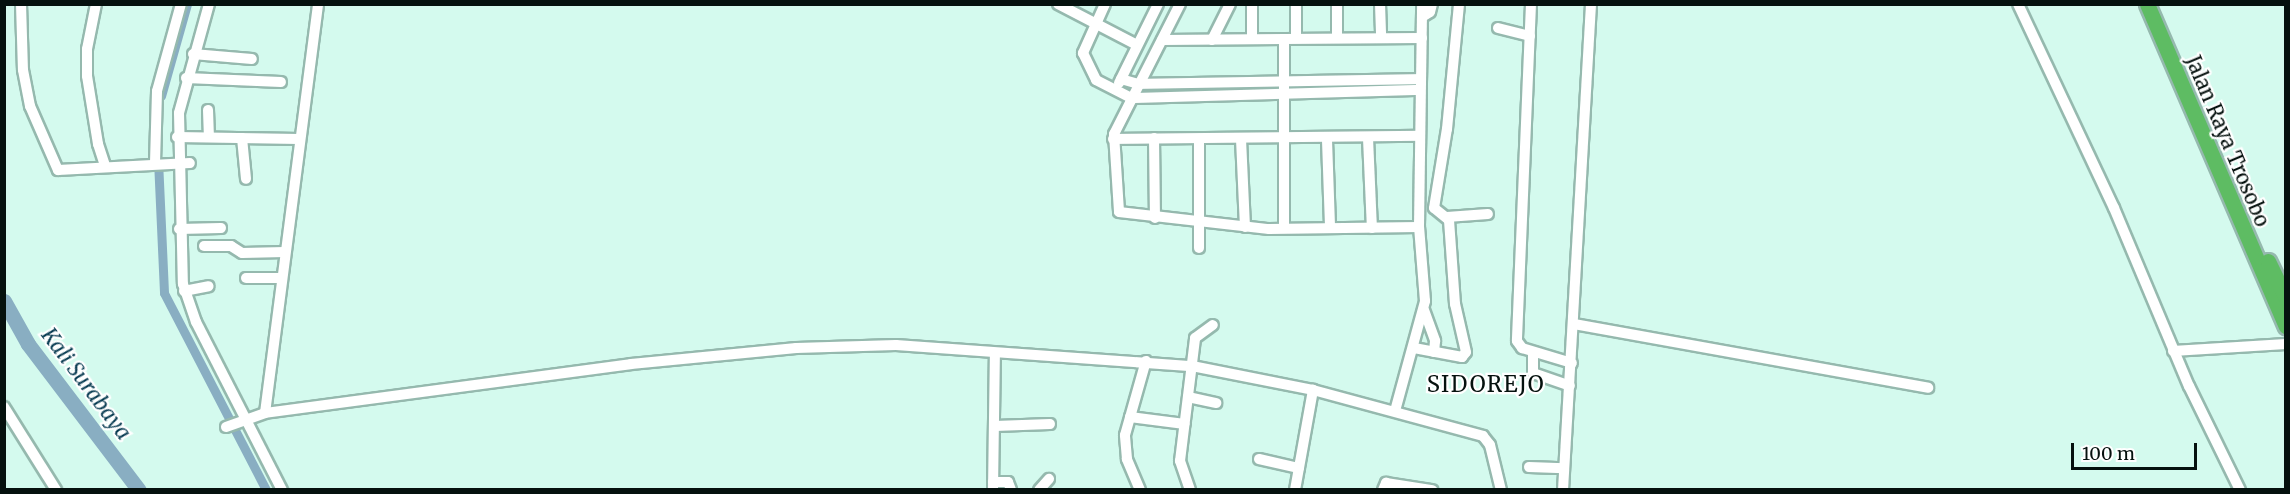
<!DOCTYPE html>
<html>
<head>
<meta charset="utf-8">
<style>
  body { margin:0 }
  #map { position:relative; width:2290px; height:494px; overflow:hidden; background:#d4faee; font-family:Merriweather,serif }
  div>[style] { position:absolute }
  [style*='--x'] { left:calc(var(--x)*1px); top:calc(var(--y)*1px); width:calc(var(--w)*1px); rotate:calc(var(--a)*1deg) }
  .canal>* { height:9px; margin:-4.5px; padding:0 4.5px; transform-origin:4.5px; border-radius:4.5px; background:#89aec2 }
  .river>* { height:15px; margin:-7.5px; padding:0 7.5px; transform-origin:7.5px; border-radius:7.5px; background:#89aec2 }
  .roads { filter:drop-shadow(2px 0 #95b9ae) drop-shadow(-2px 0 #95b9ae) drop-shadow(0 2px #95b9ae) drop-shadow(0 -2px #95b9ae) }
  .minor>* { height:10px; margin:-5px; padding:0 5px; transform-origin:5px; border-radius:5px; background:#fff }
  .highway>* { height:15px; margin:-7.5px; padding:0 7.5px; transform-origin:7.5px; border-radius:7.5px; background:#5ebc63 }
  span { translate:-50% -50%; white-space:nowrap; text-align:center; line-height:1.15; -webkit-text-stroke:4.5px #fff; paint-order:stroke }
  .street-label { font-size:20px; color:#05110e }
  .water-label { font-size:21px; color:#063a50; font-style:italic }
  .quarter-label { font-size:22px; color:#05110e; letter-spacing:1.5px }
  .frame { position:absolute; inset:0; border:6px solid #05110e; pointer-events:none }
  .scale { position:absolute; left:2071px; top:443px; width:126px; height:27px; box-sizing:border-box; border:3px solid #05110e; border-top:0; padding-left:8px; font-size:18px; line-height:21px; white-space:nowrap; color:#05110e; -webkit-text-stroke:4px #fff; paint-order:stroke }
</style>
</head>
<body>
<div id="map">
  <div class="canal">
    <div style="--x:161;--y:96;--w:96;--a:-74.2"></div>
    <div style="--x:158;--y:160;--w:133;--a:87.4"></div>
    <div style="--x:164;--y:293;--w:222;--a:62.6"></div>
  </div>
  <div class="river">
    <div style="--x:4;--y:301;--w:49;--a:60.8"></div>
    <div style="--x:28;--y:344;--w:183;--a:52.8"></div>
  </div>
  <div class="roads">
    <div class="minor">
      <div style="--x:21;--y:4;--w:66;--a:88.3"></div>
      <div style="--x:23;--y:70;--w:37;--a:79"></div>
      <div style="--x:30;--y:106;--w:70;--a:66.4"></div>
      <div style="--x:58;--y:170;--w:132;--a:-3"></div>
      <div style="--x:96;--y:4;--w:46;--a:101.3"></div>
      <div style="--x:87;--y:49;--w:27;--a:90"></div>
      <div style="--x:87;--y:76;--w:69;--a:80.8"></div>
      <div style="--x:98;--y:144;--w:23;--a:72"></div>
      <div style="--x:209;--y:4;--w:113;--a:105.4"></div>
      <div style="--x:179;--y:113;--w:171;--a:88.7"></div>
      <div style="--x:183;--y:284;--w:40;--a:71.1"></div>
      <div style="--x:196;--y:322;--w:189;--a:62.9"></div>
      <div style="--x:1058;--y:4;--w:89;--a:27.4"></div>
      <div style="--x:1105;--y:4;--w:54;--a:114.2"></div>
      <div style="--x:1083;--y:53;--w:30;--a:64"></div>
      <div style="--x:1096;--y:80;--w:39;--a:27"></div>
      <div style="--x:1131;--y:98;--w:288;--a:-1.6"></div>
      <div style="--x:1180;--y:4;--w:146;--a:116.9"></div>
      <div style="--x:1114;--y:134;--w:78;--a:86.3"></div>
      <div style="--x:1119;--y:212;--w:151;--a:6.5"></div>
      <div style="--x:1269;--y:229;--w:150;--a:-0.8"></div>
      <div style="--x:1252;--y:4;--w:35;--a:90"></div>
      <div style="--x:1296;--y:4;--w:34;--a:90"></div>
      <div style="--x:1337;--y:4;--w:34;--a:90"></div>
      <div style="--x:1380;--y:4;--w:33;--a:88"></div>
      <div style="--x:1531;--y:4;--w:337;--a:92.4"></div>
      <div style="--x:1517;--y:341;--w:9;--a:54"></div>
      <div style="--x:1522;--y:348;--w:52;--a:16.7"></div>
      <div style="--x:2018;--y:4;--w:225;--a:64.8"></div>
      <div style="--x:2114;--y:208;--w:193;--a:67.2"></div>
      <div style="--x:2189;--y:386;--w:116;--a:63.9"></div>
      <div style="--x:1422;--y:17;--w:9;--a:-32"></div>
      <div style="--x:1430;--y:12;--w:8;--a:-76"></div>
      <div style="--x:1498;--y:28;--w:33;--a:14"></div>
      <div style="--x:1284;--y:39;--w:138;--a:-0.4"></div>
      <div style="--x:1162;--y:40;--w:122;--a:-0.5"></div>
      <div style="--x:1284;--y:39;--w:189;--a:90"></div>
      <div style="--x:1212;--y:40;--w:40;--a:-63.4"></div>
      <div style="--x:193;--y:54;--w:59;--a:4.8"></div>
      <div style="--x:186;--y:78;--w:95;--a:2.4"></div>
      <div style="--x:1121;--y:79;--w:18;--a:16"></div>
      <div style="--x:1138;--y:84;--w:282;--a:-1"></div>
      <div style="--x:1119;--y:83;--w:88;--a:-63.7"></div>
      <div style="--x:208;--y:110;--w:27;--a:88"></div>
      <div style="--x:177;--y:137;--w:122;--a:0.9"></div>
      <div style="--x:242;--y:138;--w:41;--a:84.4"></div>
      <div style="--x:1154;--y:138;--w:80;--a:89.3"></div>
      <div style="--x:1368;--y:138;--w:90;--a:87.5"></div>
      <div style="--x:1113;--y:139;--w:305;--a:-0.6"></div>
      <div style="--x:1241;--y:139;--w:88;--a:87.4"></div>
      <div style="--x:1327;--y:140;--w:88;--a:88"></div>
      <div style="--x:155;--y:163;--w:72;--a:-88.4"></div>
      <div style="--x:157;--y:91;--w:90;--a:-74.6"></div>
      <div style="--x:1447;--y:217;--w:41;--a:-4.2"></div>
      <div style="--x:179;--y:229;--w:42;--a:-1.4"></div>
      <div style="--x:204;--y:246;--w:27;--a:0"></div>
      <div style="--x:231;--y:246;--w:13;--a:32"></div>
      <div style="--x:242;--y:253;--w:43;--a:-1.3"></div>
      <div style="--x:1199;--y:248;--w:109;--a:-90"></div>
      <div style="--x:246;--y:278;--w:36;--a:0"></div>
      <div style="--x:184;--y:291;--w:25;--a:-11"></div>
      <div style="--x:1424;--y:310;--w:33;--a:70"></div>
      <div style="--x:1435;--y:341;--w:11;--a:95"></div>
      <div style="--x:1574;--y:324;--w:360;--a:10.2"></div>
      <div style="--x:1414;--y:348;--w:49;--a:10.6"></div>
      <div style="--x:1462;--y:357;--w:6;--a:-51"></div>
      <div style="--x:1466;--y:352;--w:49;--a:-102.9"></div>
      <div style="--x:1455;--y:304;--w:84;--a:-94.1"></div>
      <div style="--x:1449;--y:220;--w:19;--a:-141"></div>
      <div style="--x:1434;--y:208;--w:80;--a:-80.7"></div>
      <div style="--x:1447;--y:129;--w:126;--a:-84.5"></div>
      <div style="--x:2173;--y:351;--w:113;--a:-3.5"></div>
      <div style="--x:1533;--y:352;--w:21;--a:90"></div>
      <div style="--x:1533;--y:373;--w:39;--a:19"></div>
      <div style="--x:1188;--y:397;--w:29;--a:12"></div>
      <div style="--x:4;--y:407;--w:98;--a:57.9"></div>
      <div style="--x:1395;--y:411;--w:114;--a:-74.7"></div>
      <div style="--x:1425;--y:301;--w:74;--a:-94.6"></div>
      <div style="--x:1419;--y:227;--w:223;--a:-89.2"></div>
      <div style="--x:265;--y:413;--w:412;--a:-82.6"></div>
      <div style="--x:1130;--y:417;--w:55;--a:7.3"></div>
      <div style="--x:995;--y:426;--w:55;--a:-2.1"></div>
      <div style="--x:226;--y:427;--w:41;--a:-19.7"></div>
      <div style="--x:265;--y:413;--w:369;--a:-7.6"></div>
      <div style="--x:631;--y:364;--w:166;--a:-5.5"></div>
      <div style="--x:796;--y:348;--w:100;--a:-1.7"></div>
      <div style="--x:896;--y:345;--w:297;--a:4.1"></div>
      <div style="--x:1192;--y:366;--w:123;--a:11.2"></div>
      <div style="--x:1313;--y:390;--w:176;--a:15.1"></div>
      <div style="--x:1483;--y:436;--w:11;--a:52"></div>
      <div style="--x:1490;--y:445;--w:46;--a:76.3"></div>
      <div style="--x:1259;--y:459;--w:41;--a:12.7"></div>
      <div style="--x:1529;--y:467;--w:35;--a:2"></div>
      <div style="--x:993;--y:482;--w:15;--a:0"></div>
      <div style="--x:1008;--y:482;--w:9;--a:69"></div>
      <div style="--x:993;--y:490;--w:136;--a:-89.2"></div>
      <div style="--x:1039;--y:490;--w:15;--a:-48"></div>
      <div style="--x:1140;--y:490;--w:34;--a:-113"></div>
      <div style="--x:1127;--y:459;--w:24;--a:-95"></div>
      <div style="--x:1125;--y:435;--w:77;--a:-74.2"></div>
      <div style="--x:1190;--y:490;--w:31;--a:-109"></div>
      <div style="--x:1180;--y:461;--w:124;--a:-83"></div>
      <div style="--x:1195;--y:338;--w:22;--a:-36"></div>
      <div style="--x:1295;--y:490;--w:102;--a:-79.8"></div>
      <div style="--x:1383;--y:490;--w:8;--a:-67"></div>
      <div style="--x:1386;--y:483;--w:47;--a:8.7"></div>
      <div style="--x:1563;--y:490;--w:487;--a:-86.7"></div>
    </div>
    <div class="highway">
      <div style="--x:2147;--y:4;--w:351;--a:66.7"></div>
      <div style="--x:2268;--y:261;--w:41;--a:64.1"></div>
    </div>
  </div>
  <div class="street-label">
    <span style="left:2228px;top:141px;rotate:67deg">Jalan Raya Trosobo</span>
  </div>
  <div class="water-label">
    <span style="left:86px;top:384px;rotate:53deg">Kali Surabaya</span>
  </div>
  <div class="quarter-label">
    <span style="left:1486px;top:385px">SIDOREJO</span>
  </div>
  <div class="frame"></div>
  <div class="scale">100 m</div>
</div>
</body>
</html>
